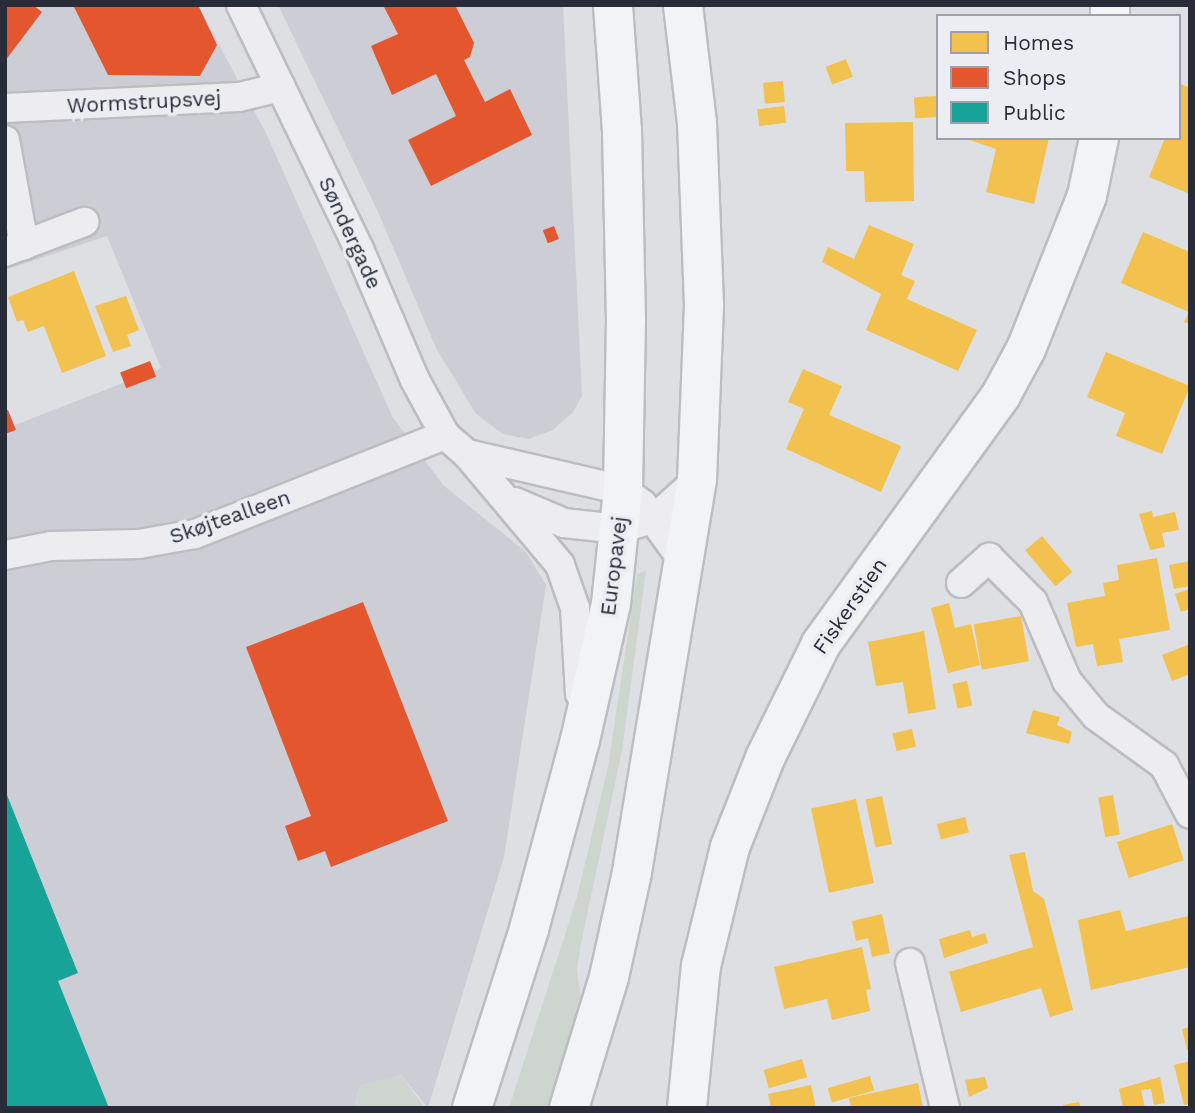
<!DOCTYPE html>
<html>
<head>
<meta charset="utf-8">
<style>
  body { margin:0 }
  #map { position:relative; width:1195px; height:1113px; overflow:hidden; background:#dedfe2; font-family:"Work Sans",sans-serif }
  div>[style] { position:absolute }
  [style*='--x'] { left:calc(var(--x)*1px); top:calc(var(--y)*1px); width:calc(var(--w)*1px); rotate:calc(var(--a)*1deg) }
  .built>* { inset:0; background:#cdced5 }
  .green>* { inset:0; background:#ced5ce }
  .homes>* { inset:0; background:#f2c14e; transform-origin:0 0 }
  .shops>* { inset:0; background:#e4572e; transform-origin:0 0 }
  .public>* { inset:0; background:#17a398 }
  .roads { filter:drop-shadow(2px 0 #bcbdc0) drop-shadow(-2px 0 #bcbdc0) drop-shadow(0 2px #bcbdc0) drop-shadow(0 -2px #bcbdc0) }
  .street>* { height:28px; margin:-14px; padding:0 14px; transform-origin:14px; border-radius:14px; background:#ededef }
  .secondary>* { height:38px; margin:-19px; padding:0 19px; transform-origin:19px; border-radius:19px; background:#f2f3f4 }
  .primary>* { height:38px; margin:-19px; padding:0 19px; transform-origin:19px; border-radius:19px; background:#f2f3f4 }
  span { translate:-50% -50%; white-space:nowrap; text-align:center; line-height:1.15; -webkit-text-stroke:7px #ebedf3; paint-order:stroke }
  .street-label { font-size:21px; color:#282c39 }
  .frame { position:absolute; inset:0; border:7px solid #282c39; pointer-events:none }
  .legend { position:absolute; left:936px; top:14px; width:245px; height:126px; box-sizing:border-box; background:#ebedf3; border:2px solid #9da0a9; margin:0; padding:9px 12px; list-style:none; font-size:21px; color:#282c39 }
  .legend li { display:flex; align-items:center; gap:14px; height:35px }
  .legend b { width:35px; border:2px solid #9da0a9 }
</style>
</head>
<body>
<div id="map">
  <div class="built">
    <div style="clip-path:polygon(5px 5px,198px 5px,266px 133px,392px 416px,443px 485px,526px 552px,546px 585px,504px 857px,428px 1108px,401px 1075px,360px 1086px,354px 1108px,5px 1108px,5px 429px,161px 368px,107px 236px,5px 270px)"></div>
    <div style="clip-path:polygon(278px 5px,563px 5px,582px 396px,573px 412px,553px 430px,528px 439px,503px 434px,476px 414px,436px 348px,378px 212px)"></div>
  </div>
  <div class="green">
    <div style="clip-path:polygon(646px 571px,622px 751px,581px 943px,577px 970px,582px 1007px,552px 1108px,509px 1108px,577px 897px,608px 767px,637px 574px)"></div>
    <div style="clip-path:polygon(401px 1075px,425px 1108px,354px 1108px,360px 1086px)"></div>
  </div>
  <div class="homes">
    <div style="left:846px;top:59px;width:19px;height:22px;rotate:69deg"></div>
    <div style="left:783px;top:81px;width:21px;height:20px;rotate:85deg"></div>
    <div style="clip-path:polygon(1179px 83px,1190px 88px,1190px 194px,1149px 177px,1165px 138px,1179px 138px)"></div>
    <div style="left:937px;top:96px;width:21px;height:23px;rotate:87deg"></div>
    <div style="left:784px;top:106px;width:17px;height:27px;rotate:83deg"></div>
    <div style="clip-path:polygon(913px 122px,914px 201px,865px 202px,864px 171px,846px 171px,845px 123px)"></div>
    <div style="clip-path:polygon(964px 138px,1049px 138px,1034px 204px,986px 192px,996px 149px)"></div>
    <div style="clip-path:polygon(869px 225px,914px 244px,901px 275px,915px 281px,907px 299px,977px 330px,958px 371px,866px 330px,881px 294px,822px 262px,828px 247px,854px 259px)"></div>
    <div style="clip-path:polygon(1143px 232px,1190px 252px,1190px 324px,1184px 322px,1189px 312px,1121px 283px)"></div>
    <div style="clip-path:polygon(74px 271px,106px 356px,62px 373px,44px 326px,28px 332px,23px 320px,17px 322px,8px 297px)"></div>
    <div style="clip-path:polygon(126px 296px,139px 330px,127px 335px,131px 346px,113px 352px,95px 306px)"></div>
    <div style="clip-path:polygon(1106px 352px,1190px 386px,1162px 454px,1116px 436px,1125px 413px,1087px 397px)"></div>
    <div style="clip-path:polygon(803px 369px,842px 386px,829px 415px,901px 446px,881px 492px,786px 449px,804px 409px,788px 402px)"></div>
    <div style="clip-path:polygon(1152px 511px,1153px 517px,1175px 512px,1179px 530px,1162px 533px,1165px 547px,1150px 550px,1139px 514px)"></div>
    <div style="left:1042px;top:536px;width:47px;height:22px;rotate:50deg"></div>
    <div style="clip-path:polygon(1157px 558px,1170px 630px,1119px 639px,1123px 662px,1097px 666px,1093px 644px,1076px 647px,1067px 603px,1105px 596px,1103px 583px,1119px 580px,1117px 565px)"></div>
    <div style="clip-path:polygon(1190px 561px,1190px 586px,1174px 589px,1169px 565px)"></div>
    <div style="clip-path:polygon(1190px 589px,1190px 609px,1181px 612px,1175px 594px)"></div>
    <div style="clip-path:polygon(949px 603px,955px 628px,971px 624px,980px 665px,948px 673px,931px 608px)"></div>
    <div style="left:1021px;top:616px;width:46px;height:48px;rotate:80deg"></div>
    <div style="clip-path:polygon(924px 631px,936px 709px,908px 714px,903px 682px,876px 686px,868px 642px)"></div>
    <div style="clip-path:polygon(1190px 644px,1190px 674px,1172px 681px,1162px 655px)"></div>
    <div style="left:967px;top:681px;width:25px;height:15px;rotate:78deg"></div>
    <div style="clip-path:polygon(1033px 710px,1060px 717px,1057px 725px,1072px 732px,1069px 744px,1026px 733px)"></div>
    <div style="left:912px;top:729px;width:18px;height:20px;rotate:77deg"></div>
    <div style="left:1113px;top:795px;width:40px;height:15px;rotate:80deg"></div>
    <div style="left:882px;top:796px;width:49px;height:17px;rotate:78deg"></div>
    <div style="left:856px;top:799px;width:86px;height:46px;rotate:78deg"></div>
    <div style="left:965px;top:817px;width:16px;height:29px;rotate:76deg"></div>
    <div style="left:1172px;top:824px;width:38px;height:58px;rotate:72deg"></div>
    <div style="clip-path:polygon(1025px 852px,1033px 891px,1044px 899px,1073px 1010px,1050px 1017px,1041px 988px,961px 1012px,949px 972px,1033px 947px,1009px 855px)"></div>
    <div style="clip-path:polygon(1120px 910px,1126px 931px,1188px 916px,1190px 967px,1091px 990px,1078px 920px)"></div>
    <div style="clip-path:polygon(882px 914px,890px 953px,872px 957px,868px 938px,856px 941px,852px 921px)"></div>
    <div style="clip-path:polygon(970px 930px,972px 937px,985px 933px,988px 943px,944px 958px,939px 939px)"></div>
    <div style="clip-path:polygon(862px 947px,871px 989px,866px 990px,870px 1011px,832px 1020px,827px 999px,784px 1009px,774px 967px)"></div>
    <div style="clip-path:polygon(1190px 1027px,1190px 1049px,1187px 1050px,1182px 1029px)"></div>
    <div style="left:802px;top:1059px;width:19px;height:40px;rotate:74deg"></div>
    <div style="clip-path:polygon(1190px 1061px,1190px 1104px,1184px 1105px,1174px 1065px)"></div>
    <div style="left:870px;top:1076px;width:15px;height:44px;rotate:74deg"></div>
    <div style="clip-path:polygon(985px 1077px,988px 1088px,969px 1097px,965px 1080px)"></div>
    <div style="clip-path:polygon(1160px 1077px,1165px 1103px,1154px 1105px,1151px 1089px,1141px 1090px,1145px 1108px,1123px 1108px,1119px 1089px)"></div>
    <div style="clip-path:polygon(918px 1083px,923px 1108px,851px 1108px,849px 1098px)"></div>
    <div style="clip-path:polygon(811px 1085px,816px 1108px,771px 1108px,768px 1094px)"></div>
    <div style="clip-path:polygon(1079px 1102px,1081px 1108px,1064px 1108px,1063px 1105px)"></div>
  </div>
  <div class="shops">
    <div style="clip-path:polygon(5px 5px,33px 5px,42px 12px,5px 61px)"></div>
    <div style="clip-path:polygon(73px 5px,198px 5px,217px 45px,200px 76px,108px 75px)"></div>
    <div style="clip-path:polygon(383px 5px,455px 5px,474px 43px,470px 57px,464px 60px,485px 102px,510px 89px,532px 135px,431px 186px,408px 140px,456px 116px,436px 74px,392px 95px,371px 46px,398px 34px)"></div>
    <div style="left:554px;top:226px;width:14px;height:12px;rotate:69deg"></div>
    <div style="left:150px;top:361px;width:17px;height:32px;rotate:69deg"></div>
    <div style="clip-path:polygon(8px 410px,16px 430px,5px 434px,5px 411px)"></div>
    <div style="clip-path:polygon(363px 602px,448px 821px,331px 867px,325px 851px,298px 861px,285px 826px,311px 816px,246px 647px)"></div>
  </div>
  <div class="public">
    <div style="clip-path:polygon(5px 790px,78px 973px,58px 981px,109px 1108px,5px 1108px)"></div>
  </div>
  <div class="roads">
    <div class="street">
      <div style="--x:241;--y:5;--w:271;--a:64.2"></div>
      <div style="--x:359;--y:249;--w:142;--a:66.9"></div>
      <div style="--x:415;--y:380;--w:63;--a:61.4"></div>
      <div style="--x:445;--y:435;--w:29;--a:41"></div>
      <div style="--x:467;--y:454;--w:160;--a:13"></div>
      <div style="--x:623;--y:490;--w:24;--a:36"></div>
      <div style="--x:642;--y:504;--w:72;--a:54.1"></div>
      <div style="--x:5;--y:108;--w:234;--a:-2.7"></div>
      <div style="--x:239;--y:97;--w:43;--a:-13.4"></div>
      <div style="--x:5;--y:140;--w:107;--a:79.7"></div>
      <div style="--x:5;--y:252;--w:85;--a:-20.8"></div>
      <div style="--x:467;--y:454;--w:145;--a:50"></div>
      <div style="--x:560;--y:565;--w:46;--a:70.8"></div>
      <div style="--x:575;--y:608;--w:86;--a:86.7"></div>
      <div style="--x:515;--y:502;--w:53;--a:23.2"></div>
      <div style="--x:564;--y:523;--w:54;--a:6.3"></div>
      <div style="--x:618;--y:529;--w:37;--a:-16"></div>
      <div style="--x:654;--y:519;--w:58;--a:-42.2"></div>
      <div style="--x:5;--y:555;--w:47;--a:-11.1"></div>
      <div style="--x:51;--y:546;--w:88;--a:-1.3"></div>
      <div style="--x:139;--y:544;--w:57;--a:-10.1"></div>
      <div style="--x:195;--y:534;--w:269;--a:-21.6"></div>
      <div style="--x:961;--y:583;--w:38;--a:-42"></div>
      <div style="--x:989;--y:558;--w:62;--a:45"></div>
      <div style="--x:1033;--y:602;--w:86;--a:66.7"></div>
      <div style="--x:1067;--y:681;--w:45;--a:50.4"></div>
      <div style="--x:1096;--y:716;--w:84;--a:35.8"></div>
      <div style="--x:1164;--y:765;--w:55;--a:62"></div>
      <div style="--x:910;--y:963;--w:149;--a:76.4"></div>
    </div>
    <div class="secondary">
      <div style="--x:1110;--y:16;--w:11;--a:-90"></div>
      <div style="--x:687;--y:1108;--w:143;--a:-84.4"></div>
      <div style="--x:701;--y:966;--w:122;--a:-76.3"></div>
      <div style="--x:730;--y:847;--w:96;--a:-68.5"></div>
      <div style="--x:765;--y:758;--w:127;--a:-63.8"></div>
      <div style="--x:821;--y:644;--w:307;--a:-54.1"></div>
      <div style="--x:1001;--y:395;--w:52;--a:-61.5"></div>
      <div style="--x:1026;--y:349;--w:165;--a:-68.3"></div>
      <div style="--x:1087;--y:196;--w:59;--a:-78.3"></div>
    </div>
    <div class="primary">
      <div style="--x:472;--y:1108;--w:188;--a:-72.3"></div>
      <div style="--x:529;--y:929;--w:196;--a:-74.9"></div>
      <div style="--x:580;--y:740;--w:139;--a:-77.2"></div>
      <div style="--x:611;--y:604;--w:115;--a:-84"></div>
      <div style="--x:623;--y:490;--w:169;--a:-89"></div>
      <div style="--x:626;--y:321;--w:190;--a:-91.2"></div>
      <div style="--x:622;--y:131;--w:126;--a:-94.1"></div>
      <div style="--x:569;--y:1108;--w:137;--a:-73"></div>
      <div style="--x:609;--y:977;--w:107;--a:-77.6"></div>
      <div style="--x:632;--y:872;--w:397;--a:-80.6"></div>
      <div style="--x:697;--y:480;--w:175;--a:-87.7"></div>
      <div style="--x:704;--y:305;--w:182;--a:-92.2"></div>
      <div style="--x:697;--y:123;--w:119;--a:-96.8"></div>
    </div>
  </div>
  <div class="street-label">
    <span style="left:144px;top:102px;rotate:-3deg">Wormstrupsvej</span>
    <span style="left:350px;top:233px;rotate:65deg">Søndergade</span>
    <span style="left:230px;top:517px;rotate:-19deg">Skøjtealleen</span>
    <span style="left:614px;top:566px;rotate:-83deg">Europavej</span>
    <span style="left:850px;top:606px;rotate:-55deg">Fiskerstien</span>
  </div>
  <div class="frame"></div>
  <ul class="legend">
  <li><b style="height:19px;background:#f2c14e"></b>Homes</li>
  <li><b style="height:19px;background:#e4572e"></b>Shops</li>
  <li><b style="height:19px;background:#17a398"></b>Public</li>
  </ul>
</div>
</body>
</html>
